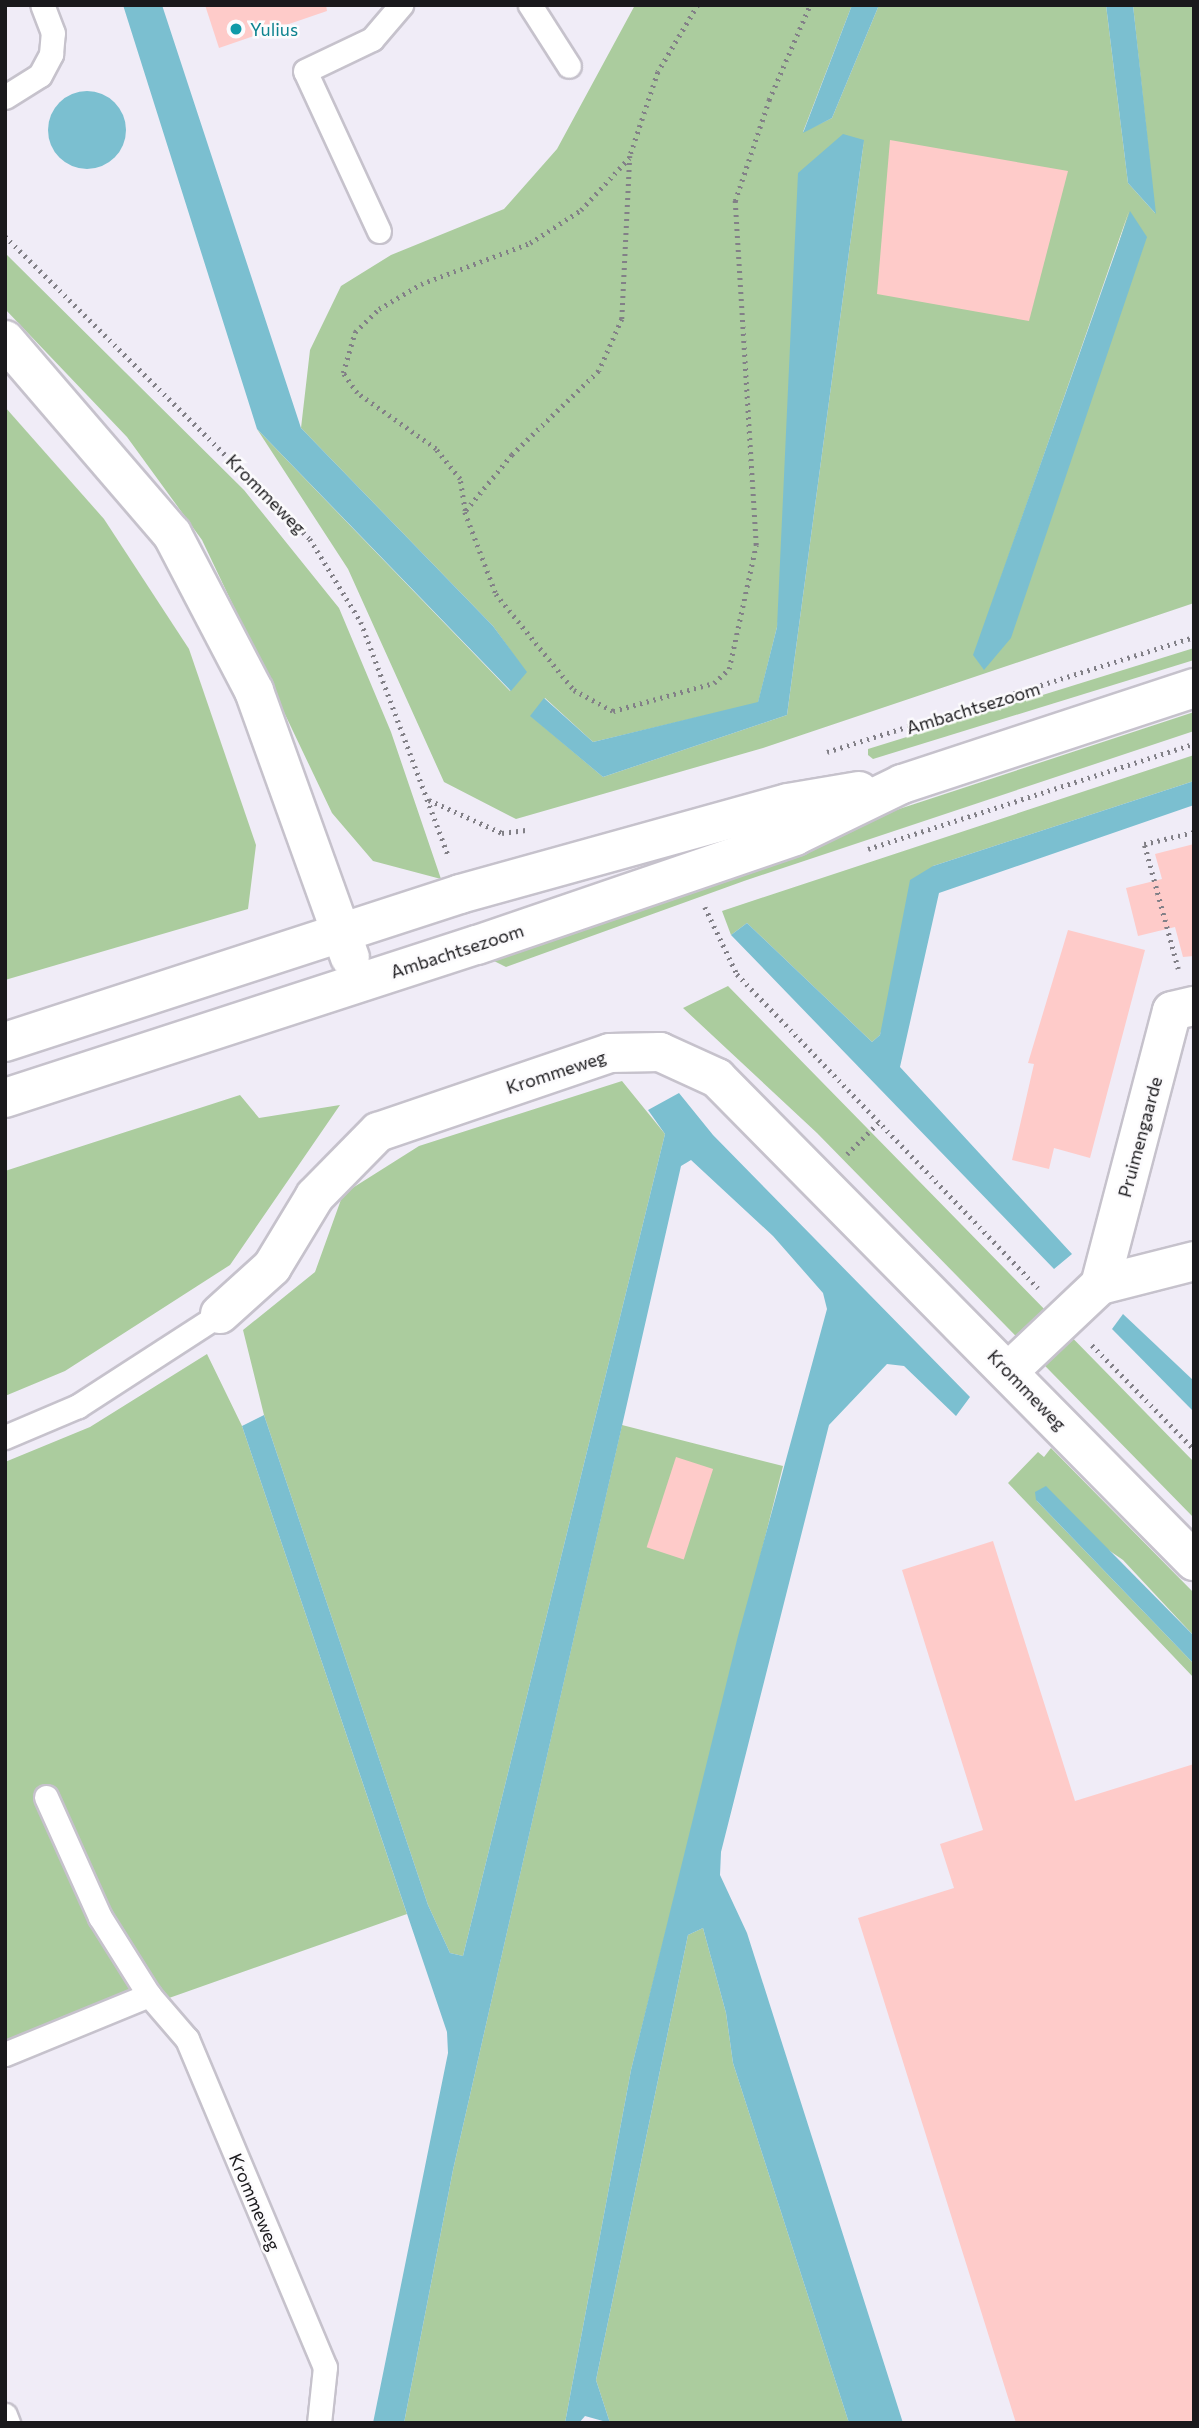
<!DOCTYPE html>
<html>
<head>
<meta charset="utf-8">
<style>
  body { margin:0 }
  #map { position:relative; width:1199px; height:2428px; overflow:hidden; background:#f0ecf7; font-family:Commissioner,sans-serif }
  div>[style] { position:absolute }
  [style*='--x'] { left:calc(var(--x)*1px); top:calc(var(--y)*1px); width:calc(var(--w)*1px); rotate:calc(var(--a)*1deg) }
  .green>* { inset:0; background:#abcc9e }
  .water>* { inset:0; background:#7bbfd0 }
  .round { border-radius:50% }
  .building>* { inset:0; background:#fecbc9; transform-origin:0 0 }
  .path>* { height:4.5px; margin-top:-2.25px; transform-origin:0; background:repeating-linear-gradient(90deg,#828087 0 2px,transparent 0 7px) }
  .roads { filter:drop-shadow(2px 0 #c6c2cc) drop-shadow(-2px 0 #c6c2cc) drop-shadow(0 2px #c6c2cc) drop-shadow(0 -2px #c6c2cc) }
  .lane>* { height:23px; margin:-11.5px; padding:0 11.5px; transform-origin:11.5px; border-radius:11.5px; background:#fff }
  .street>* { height:38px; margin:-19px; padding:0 19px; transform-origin:19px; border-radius:19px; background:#fff }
  .secondary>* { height:38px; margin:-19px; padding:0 19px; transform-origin:19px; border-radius:19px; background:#fff }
  .dots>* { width:19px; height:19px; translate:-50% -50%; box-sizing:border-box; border:4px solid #fcfbfd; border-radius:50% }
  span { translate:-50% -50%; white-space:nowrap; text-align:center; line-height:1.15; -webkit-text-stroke:5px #fcfbfd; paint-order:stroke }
  .culture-label { font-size:18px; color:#0d838f }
  .left { translate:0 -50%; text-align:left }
  .street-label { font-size:18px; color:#1a191c }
  .frame { position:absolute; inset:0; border:7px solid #1a191c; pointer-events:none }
</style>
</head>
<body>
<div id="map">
  <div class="green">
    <div style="clip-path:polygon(evenodd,635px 5px,852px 5px,803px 132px,832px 118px,879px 5px,1106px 5px,1128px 183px,1155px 213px,1133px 5px,1194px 5px,1194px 603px,763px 748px,516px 819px,444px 782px,348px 569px,257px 429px,510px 691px,526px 672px,493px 626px,301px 428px,310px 350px,341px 286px,391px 255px,504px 209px,557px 149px,635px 5px,864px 140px,787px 715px,603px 777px,531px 716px,545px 698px,593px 742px,758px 703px,777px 627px,864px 140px,635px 5px,1129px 211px,984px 669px,974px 655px,1129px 211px)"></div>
    <div style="clip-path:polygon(5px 253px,244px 490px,339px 608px,391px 732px,441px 879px,373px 861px,332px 813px,202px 540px,127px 437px,5px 309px)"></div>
    <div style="clip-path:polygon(5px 407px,104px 519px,189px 649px,256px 845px,248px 909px,5px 980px)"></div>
    <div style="clip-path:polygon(1194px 648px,1194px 660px,873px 759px,868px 755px,868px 749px)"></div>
    <div style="clip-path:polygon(1194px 712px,1194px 731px,744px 881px,506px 967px,494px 961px,491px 951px,741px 861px)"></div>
    <div style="clip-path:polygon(1194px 755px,1194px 781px,933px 866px,880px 1035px,872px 1042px,747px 923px,731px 935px,722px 911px)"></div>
    <div style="clip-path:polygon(728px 986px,1194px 1462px,1194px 1518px,817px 1133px,683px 1008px)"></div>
    <div style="clip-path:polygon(622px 1081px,665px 1134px,463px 1956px,450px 1953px,428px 1905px,264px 1415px,243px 1330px,315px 1272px,343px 1194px,419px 1146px)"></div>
    <div style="clip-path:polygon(240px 1095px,259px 1118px,340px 1105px,230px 1265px,65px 1371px,5px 1396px,5px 1171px)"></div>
    <div style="clip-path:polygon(207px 1354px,242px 1426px,407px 1914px,5px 2056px,5px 1462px,90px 1427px)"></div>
    <div style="clip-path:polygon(622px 1425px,783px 1466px,631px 2070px,565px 2423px,404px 2423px,453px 2170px)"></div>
    <div style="clip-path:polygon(1051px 1448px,1194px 1593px,1194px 1636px,1123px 1560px,1036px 1500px,1194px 1664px,1194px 1678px,1008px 1483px,1038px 1452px,1044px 1457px)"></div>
    <div style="clip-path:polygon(703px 1928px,726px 2013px,733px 2063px,849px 2423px,610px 2423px,596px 2380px,688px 1935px)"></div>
  </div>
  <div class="water">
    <div style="clip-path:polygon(123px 5px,162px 5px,301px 428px,493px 626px,527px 672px,511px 691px,257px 429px)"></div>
    <div style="clip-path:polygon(852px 5px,879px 5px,832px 118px,803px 133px)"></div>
    <div style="clip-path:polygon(1106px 5px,1133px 5px,1156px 214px,1128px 183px)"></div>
    <div class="round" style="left:48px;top:91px;width:78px;height:78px"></div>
    <div style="clip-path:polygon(843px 134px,864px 140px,787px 715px,603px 777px,530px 716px,544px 698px,593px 742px,758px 702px,777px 627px,798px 173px)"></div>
    <div style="clip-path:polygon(1130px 211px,1147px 237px,1011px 638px,984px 670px,973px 655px)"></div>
    <div style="clip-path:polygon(1194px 781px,1194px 805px,939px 893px,900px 1067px,1072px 1254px,1054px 1269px,731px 935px,747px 923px,872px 1042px,880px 1035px,910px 880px,933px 866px)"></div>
    <div style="clip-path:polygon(679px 1093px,713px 1135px,970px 1397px,956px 1416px,904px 1366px,887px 1364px,829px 1425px,721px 1852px,720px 1875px,747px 1933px,903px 2423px,849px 2423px,733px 2063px,726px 2013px,703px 1928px,688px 1935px,596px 2380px,610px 2423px,585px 2416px,579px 2423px,565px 2423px,631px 2070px,738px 1636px,827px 1309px,823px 1293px,773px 1236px,691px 1160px,681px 1166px,453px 2170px,404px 2423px,373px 2423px,448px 2053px,447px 2032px,242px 1426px,264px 1415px,428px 1905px,450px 1953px,463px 1956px,665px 1134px,648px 1110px)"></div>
    <div style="clip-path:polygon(1123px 1314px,1194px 1381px,1194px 1412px,1112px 1329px)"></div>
    <div style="clip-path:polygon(1046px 1486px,1194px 1636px,1194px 1664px,1036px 1500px,1035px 1492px)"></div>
  </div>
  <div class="building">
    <div style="clip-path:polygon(205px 5px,326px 5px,327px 11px,219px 48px)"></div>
    <div style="clip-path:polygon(890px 140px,1068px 171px,1029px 321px,877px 294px)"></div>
    <div style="clip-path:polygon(1194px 844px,1194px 956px,1183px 957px,1175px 927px,1138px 936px,1126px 888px,1162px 879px,1155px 854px)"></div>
    <div style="clip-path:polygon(1068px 930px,1145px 950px,1090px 1158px,1054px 1148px,1049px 1169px,1012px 1160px,1034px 1064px,1028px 1063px)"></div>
    <div style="left:676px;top:1457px;width:39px;height:95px;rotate:18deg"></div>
    <div style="clip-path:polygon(993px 1541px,1075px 1801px,1194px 1764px,1194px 2423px,1016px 2423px,858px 1918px,954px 1888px,940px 1844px,983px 1830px,902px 1570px)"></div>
  </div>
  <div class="path">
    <div style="--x:698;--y:5;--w:78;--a:120.8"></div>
    <div style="--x:658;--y:72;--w:89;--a:108.4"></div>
    <div style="--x:630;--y:156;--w:163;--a:92.8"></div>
    <div style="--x:622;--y:319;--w:57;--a:113.9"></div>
    <div style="--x:599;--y:371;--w:121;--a:136"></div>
    <div style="--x:512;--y:455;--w:74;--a:129.5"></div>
    <div style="--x:465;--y:512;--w:88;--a:69.3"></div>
    <div style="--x:496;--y:594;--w:124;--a:50.9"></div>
    <div style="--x:574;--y:690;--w:44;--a:28.3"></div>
    <div style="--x:613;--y:711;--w:105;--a:-15.5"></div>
    <div style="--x:714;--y:683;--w:21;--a:-43"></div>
    <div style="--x:729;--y:669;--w:127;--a:-77.7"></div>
    <div style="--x:756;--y:545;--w:345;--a:-93.5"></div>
    <div style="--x:735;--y:201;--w:107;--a:-71.4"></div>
    <div style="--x:769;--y:100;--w:103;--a:-66.7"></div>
    <div style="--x:5;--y:236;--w:430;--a:44.8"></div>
    <div style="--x:310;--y:539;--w:97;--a:58.4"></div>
    <div style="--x:361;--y:622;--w:249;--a:69.5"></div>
    <div style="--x:465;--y:511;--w:32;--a:-99"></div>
    <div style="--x:460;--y:479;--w:38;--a:-129"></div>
    <div style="--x:436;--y:449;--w:97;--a:-144.7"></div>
    <div style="--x:357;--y:393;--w:24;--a:-125"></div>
    <div style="--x:343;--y:373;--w:43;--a:-73.7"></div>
    <div style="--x:355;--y:332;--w:33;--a:-44"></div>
    <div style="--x:379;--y:309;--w:49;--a:-30.8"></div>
    <div style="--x:421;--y:284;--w:116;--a:-20.6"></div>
    <div style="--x:530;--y:243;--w:61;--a:-32.9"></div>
    <div style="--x:581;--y:210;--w:71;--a:-47.3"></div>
    <div style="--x:827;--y:752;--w:385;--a:-17.4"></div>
    <div style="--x:429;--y:800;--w:80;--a:24.3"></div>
    <div style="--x:502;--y:833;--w:26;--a:-7"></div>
    <div style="--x:868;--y:849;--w:342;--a:-17.9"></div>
    <div style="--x:705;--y:907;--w:74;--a:64.5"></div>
    <div style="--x:737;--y:974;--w:435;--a:46.2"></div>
    <div style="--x:1178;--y:969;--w:130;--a:-105.2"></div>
    <div style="--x:1144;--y:844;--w:51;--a:-13.5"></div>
    <div style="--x:847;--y:1154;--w:48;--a:-45"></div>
    <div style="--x:1092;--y:1345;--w:146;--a:45.6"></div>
  </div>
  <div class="roads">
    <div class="lane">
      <div style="--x:530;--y:5;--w:72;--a:57.4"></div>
      <div style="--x:5;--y:97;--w:41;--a:-32.2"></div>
      <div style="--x:40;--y:75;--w:24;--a:-62"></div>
      <div style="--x:51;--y:54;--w:21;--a:-85"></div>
      <div style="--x:53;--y:33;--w:30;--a:-111"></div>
      <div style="--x:379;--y:231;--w:176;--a:-114.8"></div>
      <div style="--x:305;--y:71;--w:74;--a:-25.5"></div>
      <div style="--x:372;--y:39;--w:45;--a:-49.5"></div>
      <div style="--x:5;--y:1437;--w:79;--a:-23"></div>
      <div style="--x:78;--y:1406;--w:169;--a:-32.9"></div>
      <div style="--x:46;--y:1797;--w:132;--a:65.8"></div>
      <div style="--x:100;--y:1917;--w:92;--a:57.9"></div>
      <div style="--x:149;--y:1995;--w:58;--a:49.2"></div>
      <div style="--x:187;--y:2039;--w:356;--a:67.2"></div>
      <div style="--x:325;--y:2367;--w:56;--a:96.1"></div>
      <div style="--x:5;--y:2054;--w:156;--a:-22.3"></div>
      <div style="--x:5;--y:2415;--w:9;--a:69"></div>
    </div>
    <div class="street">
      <div style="--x:1100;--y:1285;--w:283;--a:-75.3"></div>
      <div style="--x:1172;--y:1011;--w:23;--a:-13"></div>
      <div style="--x:220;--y:1314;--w:70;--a:-42.1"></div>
      <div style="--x:272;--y:1267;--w:83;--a:-58.8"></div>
      <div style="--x:315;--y:1196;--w:90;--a:-45.5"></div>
      <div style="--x:378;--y:1132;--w:245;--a:-18.8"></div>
      <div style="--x:610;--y:1053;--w:50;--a:-1.1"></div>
      <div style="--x:660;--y:1052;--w:63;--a:24.5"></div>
      <div style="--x:717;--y:1078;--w:679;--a:45.36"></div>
      <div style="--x:1009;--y:1371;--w:125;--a:-43.4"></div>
      <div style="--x:1100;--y:1285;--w:97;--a:-14.3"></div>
    </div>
    <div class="secondary">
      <div style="--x:5;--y:340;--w:256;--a:49.3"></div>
      <div style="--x:172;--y:534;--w:177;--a:62.4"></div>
      <div style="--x:254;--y:691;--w:283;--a:70.2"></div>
      <div style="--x:5;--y:1042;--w:478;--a:-18"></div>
      <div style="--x:460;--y:894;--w:340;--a:-15.5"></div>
      <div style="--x:788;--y:803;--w:72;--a:-9.6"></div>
      <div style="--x:5;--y:1098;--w:496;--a:-18"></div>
      <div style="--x:477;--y:945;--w:336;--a:-18.9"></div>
      <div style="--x:795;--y:836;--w:119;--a:-25.9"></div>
      <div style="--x:902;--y:784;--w:307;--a:-18.2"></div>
    </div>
  </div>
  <div class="dots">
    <div style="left:236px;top:29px;background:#0f9aa8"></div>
  </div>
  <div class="culture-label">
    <span class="left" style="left:250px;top:29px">Yulius</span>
  </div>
  <div class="street-label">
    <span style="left:266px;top:494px;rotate:45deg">Krommeweg</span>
    <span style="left:973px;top:708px;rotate:-17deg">Ambachtsezoom</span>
    <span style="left:457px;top:951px;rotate:-18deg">Ambachtsezoom</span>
    <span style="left:556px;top:1072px;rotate:-18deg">Krommeweg</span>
    <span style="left:1140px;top:1137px;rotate:-75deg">Pruimengaarde</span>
    <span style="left:1027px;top:1390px;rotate:46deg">Krommeweg</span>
    <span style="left:255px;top:2202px;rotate:67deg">Krommeweg</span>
  </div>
  <div class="frame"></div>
</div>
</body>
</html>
